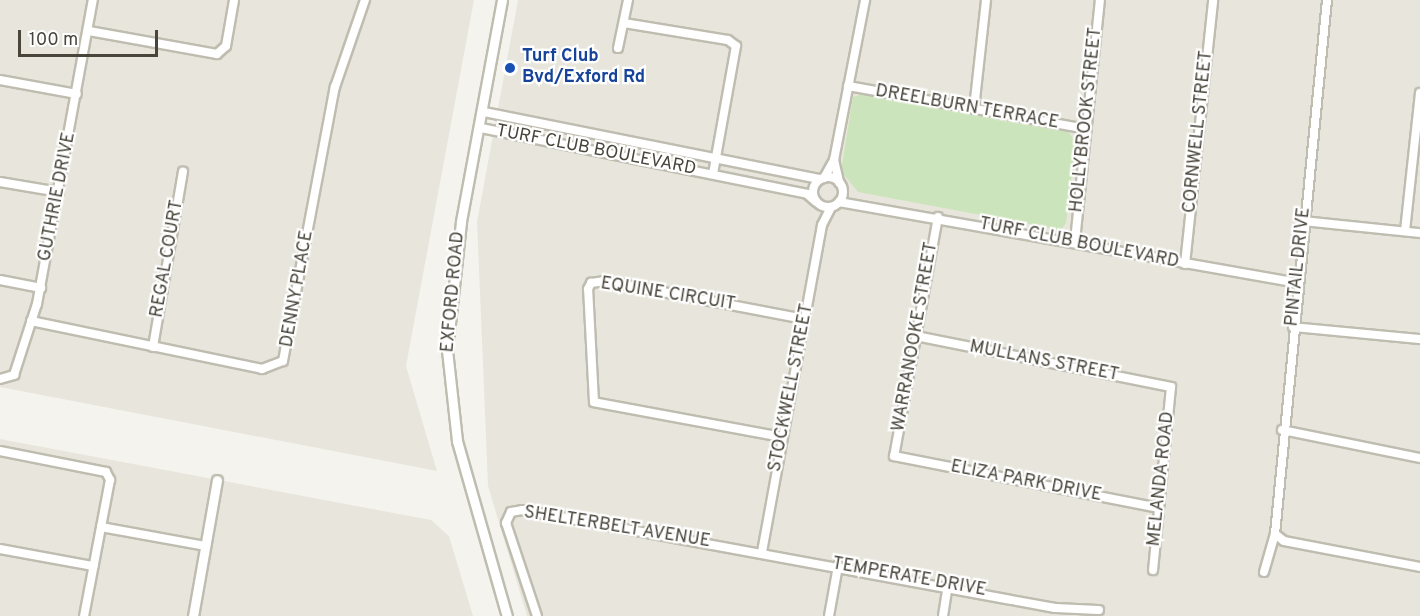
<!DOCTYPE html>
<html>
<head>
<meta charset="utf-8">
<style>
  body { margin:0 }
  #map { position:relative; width:1420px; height:616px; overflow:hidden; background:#f5f3ed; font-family:Overpass,sans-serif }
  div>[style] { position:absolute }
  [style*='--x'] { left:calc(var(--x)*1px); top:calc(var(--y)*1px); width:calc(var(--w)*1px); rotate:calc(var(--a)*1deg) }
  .residential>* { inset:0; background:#e8e6dc }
  .green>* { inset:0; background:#cce4bb }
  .roads { filter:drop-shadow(2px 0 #bfbcb0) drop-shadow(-2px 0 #bfbcb0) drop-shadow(0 2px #bfbcb0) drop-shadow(0 -2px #bfbcb0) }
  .minor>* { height:8px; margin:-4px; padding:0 4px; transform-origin:4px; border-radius:4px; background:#fff }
  .minor>.ring { margin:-4px; padding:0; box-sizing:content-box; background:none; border:8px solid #fff; border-radius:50% }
  .tertiary>* { height:9px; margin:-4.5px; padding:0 4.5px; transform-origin:4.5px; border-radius:4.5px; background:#fff }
  .dots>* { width:16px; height:16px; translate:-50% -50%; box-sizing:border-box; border:3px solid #fff; border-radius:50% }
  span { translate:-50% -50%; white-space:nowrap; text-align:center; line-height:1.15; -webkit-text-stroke:4.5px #fff; paint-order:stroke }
  .transit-label { font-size:18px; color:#164399; font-weight:700 }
  .left { translate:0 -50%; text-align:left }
  .street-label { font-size:18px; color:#49453b }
  .scale { position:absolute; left:18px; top:30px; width:140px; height:27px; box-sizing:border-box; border:3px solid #49453b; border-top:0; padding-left:8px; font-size:18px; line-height:21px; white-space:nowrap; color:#49453b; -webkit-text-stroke:4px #fff; paint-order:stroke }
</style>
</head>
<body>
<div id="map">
  <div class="residential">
    <div style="clip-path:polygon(0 0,474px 0,406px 366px,437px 471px,0 387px)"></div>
    <div style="clip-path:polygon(518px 0,1420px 0,1420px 616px,527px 616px,488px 486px,477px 222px)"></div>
    <div style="clip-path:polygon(0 439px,431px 520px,449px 536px,473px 616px,0 616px)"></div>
  </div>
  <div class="green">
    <div style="clip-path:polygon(863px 94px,1069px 132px,1076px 143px,1066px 223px,1061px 230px,858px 192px,841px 171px,853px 97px)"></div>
  </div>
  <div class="roads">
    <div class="minor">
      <div style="--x:624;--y:23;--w:105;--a:9.3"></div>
      <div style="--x:728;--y:40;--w:10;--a:37"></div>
      <div style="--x:736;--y:46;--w:130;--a:100.2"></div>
      <div style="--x:89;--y:31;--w:130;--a:10.2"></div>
      <div style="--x:217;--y:54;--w:12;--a:-42"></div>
      <div style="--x:226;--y:46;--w:47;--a:-80.1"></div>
      <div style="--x:618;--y:48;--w:49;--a:-78.2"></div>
      <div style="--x:0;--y:80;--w:78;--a:10.3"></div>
      <div style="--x:848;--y:86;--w:242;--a:10.2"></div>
      <div style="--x:974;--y:109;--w:110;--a:-83.7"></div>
      <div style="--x:484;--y:112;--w:343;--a:11.3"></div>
      <div style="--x:481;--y:128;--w:333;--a:11.4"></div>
      <div style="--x:807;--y:194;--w:11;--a:41"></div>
      <div style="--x:834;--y:160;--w:23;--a:77"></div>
      <div class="ring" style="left:813px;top:177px;width:22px;height:22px"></div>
      <div style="--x:824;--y:178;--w:21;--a:-61"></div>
      <div style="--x:834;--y:160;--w:163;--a:-79"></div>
      <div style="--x:0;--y:182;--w:60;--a:9.6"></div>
      <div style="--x:839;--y:202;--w:465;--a:10"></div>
      <div style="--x:938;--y:217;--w:243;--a:100.4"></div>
      <div style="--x:894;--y:456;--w:270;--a:11.1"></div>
      <div style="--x:1303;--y:221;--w:118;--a:5.9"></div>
      <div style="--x:1405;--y:231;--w:139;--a:-83.8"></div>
      <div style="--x:1075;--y:241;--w:242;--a:-84.1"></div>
      <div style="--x:1185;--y:264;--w:265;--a:-83.9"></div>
      <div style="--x:0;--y:280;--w:42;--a:11"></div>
      <div style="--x:31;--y:321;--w:236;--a:11.7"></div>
      <div style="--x:262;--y:369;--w:22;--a:-21"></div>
      <div style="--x:283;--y:361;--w:279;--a:-79.3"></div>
      <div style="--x:335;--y:87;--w:92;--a:-71"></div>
      <div style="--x:1293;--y:327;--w:128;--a:5.4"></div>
      <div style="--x:916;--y:336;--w:260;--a:11.3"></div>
      <div style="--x:1171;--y:387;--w:184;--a:95.6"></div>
      <div style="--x:153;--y:347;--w:178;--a:-80.3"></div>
      <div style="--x:0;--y:379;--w:15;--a:-16"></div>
      <div style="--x:14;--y:375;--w:75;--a:-72.1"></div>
      <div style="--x:37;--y:304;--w:309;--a:-79.6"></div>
      <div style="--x:1282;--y:430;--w:141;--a:11.5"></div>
      <div style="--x:782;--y:437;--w:191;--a:-169.5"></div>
      <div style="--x:594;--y:402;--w:113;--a:-93"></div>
      <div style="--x:588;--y:289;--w:7;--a:-63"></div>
      <div style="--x:591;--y:283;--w:14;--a:-8"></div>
      <div style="--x:605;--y:281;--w:204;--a:10.8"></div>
      <div style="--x:0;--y:451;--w:108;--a:11.2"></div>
      <div style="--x:106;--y:472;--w:9;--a:63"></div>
      <div style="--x:110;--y:480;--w:138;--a:100.8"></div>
      <div style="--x:101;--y:527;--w:107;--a:10.3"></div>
      <div style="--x:1275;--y:534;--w:11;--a:38"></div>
      <div style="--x:1284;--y:541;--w:138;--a:10.8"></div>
      <div style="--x:0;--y:549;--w:95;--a:10.4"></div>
      <div style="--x:762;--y:552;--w:332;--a:-79.6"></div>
      <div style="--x:822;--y:225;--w:20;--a:-63"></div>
      <div style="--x:1264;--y:572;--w:40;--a:-74"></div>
      <div style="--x:1275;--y:534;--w:537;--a:-84.44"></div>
      <div style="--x:1055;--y:608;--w:44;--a:2.6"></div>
      <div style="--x:537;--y:616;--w:98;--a:-108.4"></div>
      <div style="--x:506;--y:523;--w:12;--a:-66"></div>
      <div style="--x:511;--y:512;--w:11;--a:-10"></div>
      <div style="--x:522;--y:510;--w:542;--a:10.42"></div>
      <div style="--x:829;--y:616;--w:51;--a:-79.8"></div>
      <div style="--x:943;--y:616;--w:31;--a:-81"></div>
    </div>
    <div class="tertiary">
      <div style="--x:502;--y:0;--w:226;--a:100.5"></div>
      <div style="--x:461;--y:222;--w:129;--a:96.2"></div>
      <div style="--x:447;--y:350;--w:92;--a:83.7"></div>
      <div style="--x:457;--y:441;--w:182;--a:74.1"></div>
      <div style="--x:193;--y:616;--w:138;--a:-80"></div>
    </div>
  </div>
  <div class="dots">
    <div style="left:510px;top:68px;background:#1a4fb4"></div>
  </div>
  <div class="transit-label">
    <span class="left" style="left:522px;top:68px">Turf Club<br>Bvd/Exford Rd</span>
  </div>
  <div class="street-label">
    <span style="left:967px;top:108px;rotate:10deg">DREELBURN TERRACE</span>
    <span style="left:1087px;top:120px;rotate:-84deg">HOLLYBROOK STREET</span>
    <span style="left:1199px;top:132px;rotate:-84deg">CORNWELL STREET</span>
    <span style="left:596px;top:151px;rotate:11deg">TURF CLUB BOULEVARD</span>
    <span style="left:58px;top:197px;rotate:-79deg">GUTHRIE DRIVE</span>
    <span style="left:1079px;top:244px;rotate:11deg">TURF CLUB BOULEVARD</span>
    <span style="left:168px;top:259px;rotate:-80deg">REGAL COURT</span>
    <span style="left:1299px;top:267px;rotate:-84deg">PINTAIL DRIVE</span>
    <span style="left:298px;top:289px;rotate:-80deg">DENNY PLACE</span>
    <span style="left:454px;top:292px;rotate:-85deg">EXFORD ROAD</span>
    <span style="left:668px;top:295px;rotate:9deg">EQUINE CIRCUIT</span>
    <span style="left:916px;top:337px;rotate:-80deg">WARRANOOKE STREET</span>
    <span style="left:1044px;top:362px;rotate:11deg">MULLANS STREET</span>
    <span style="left:792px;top:388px;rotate:-79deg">STOCKWELL STREET</span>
    <span style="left:1162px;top:479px;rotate:-84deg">MELANDA ROAD</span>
    <span style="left:1026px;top:482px;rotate:11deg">ELIZA PARK DRIVE</span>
    <span style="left:617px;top:528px;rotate:9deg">SHELTERBELT AVENUE</span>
    <span style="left:909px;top:578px;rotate:10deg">TEMPERATE DRIVE</span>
  </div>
  <div class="scale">100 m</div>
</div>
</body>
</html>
